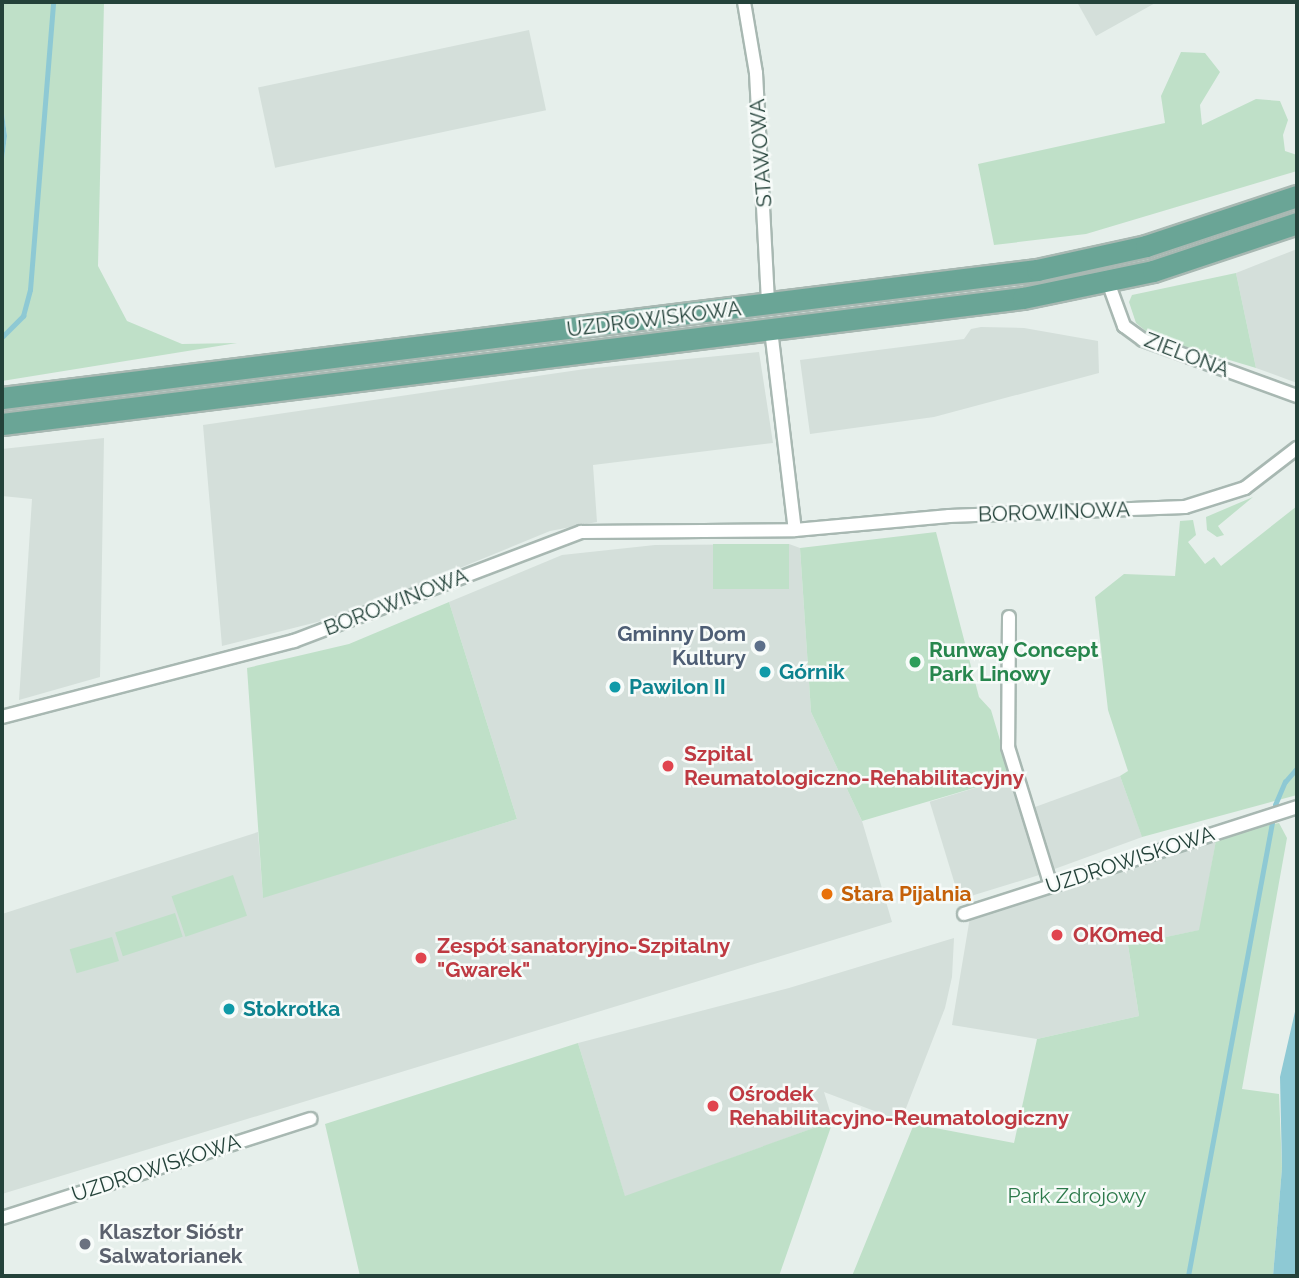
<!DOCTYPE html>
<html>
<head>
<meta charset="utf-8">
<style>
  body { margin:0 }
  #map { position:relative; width:1299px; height:1278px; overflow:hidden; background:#e6efeb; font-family:Raleway,sans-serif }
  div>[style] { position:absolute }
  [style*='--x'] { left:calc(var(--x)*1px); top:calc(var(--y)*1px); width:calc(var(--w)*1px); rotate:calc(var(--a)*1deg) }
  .built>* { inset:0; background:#d4dfda; transform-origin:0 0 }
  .green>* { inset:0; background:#bfe0c8; transform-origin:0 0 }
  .water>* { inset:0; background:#8ec9d4 }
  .stream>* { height:4.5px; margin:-2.25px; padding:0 2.25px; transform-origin:2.25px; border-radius:2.25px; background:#8ec9d4 }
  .roads { filter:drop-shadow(2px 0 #a8b8b2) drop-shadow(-2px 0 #a8b8b2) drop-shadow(0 2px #a8b8b2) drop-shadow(0 -2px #a8b8b2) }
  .street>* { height:12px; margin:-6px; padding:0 6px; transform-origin:6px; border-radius:6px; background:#fff }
  .primary>* { height:21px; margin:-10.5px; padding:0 10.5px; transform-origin:10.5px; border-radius:10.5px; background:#6aa596 }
  .dots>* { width:19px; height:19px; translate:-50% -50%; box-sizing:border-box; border:4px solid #f7fbf9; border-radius:50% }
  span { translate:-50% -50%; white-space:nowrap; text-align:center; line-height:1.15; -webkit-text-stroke:5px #f7fbf9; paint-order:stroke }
  .street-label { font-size:21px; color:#24423a }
  .service-label { font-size:21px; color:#4e5e75; font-weight:700 }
  .right { translate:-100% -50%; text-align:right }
  .leisure-label { font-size:21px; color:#27864d; font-weight:700 }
  .left { translate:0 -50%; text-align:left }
  .culture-label { font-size:21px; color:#0d838f; font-weight:700 }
  .health-label { font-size:21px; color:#be3a42; font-weight:700 }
  .food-label { font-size:21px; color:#c56008; font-weight:700 }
  .park-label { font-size:21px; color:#2d7a4b }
  .worship-label { font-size:21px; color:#5b616d; font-weight:700 }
  .frame { position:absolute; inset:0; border:4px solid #24423a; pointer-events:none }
</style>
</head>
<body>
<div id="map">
  <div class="built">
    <div style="clip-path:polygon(1077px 2px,1157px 2px,1096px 36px)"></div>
    <div style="left:529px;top:30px;width:82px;height:277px;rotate:78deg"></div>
    <div style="clip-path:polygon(1297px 249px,1297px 383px,1256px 368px,1236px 273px)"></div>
    <div style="clip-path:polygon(981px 327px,1024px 328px,1098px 341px,1099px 373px,934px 417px,810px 434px,800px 360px,964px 339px,971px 329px)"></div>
    <div style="clip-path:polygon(759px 352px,773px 443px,593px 465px,597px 522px,550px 531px,345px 615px,222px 646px,203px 425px,585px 369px)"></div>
    <div style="clip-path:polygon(104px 438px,100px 677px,19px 700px,32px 499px,2px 496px,2px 449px)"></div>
    <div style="clip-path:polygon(789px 544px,800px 548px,811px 712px,862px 821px,892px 922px,2px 1194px,2px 914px,258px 832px,263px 897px,517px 819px,449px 602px,562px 555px,655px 545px)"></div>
    <div style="left:1120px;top:776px;width:65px;height:94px;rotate:70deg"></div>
    <div style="left:1011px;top:777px;width:102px;height:85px;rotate:73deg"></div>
    <div style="clip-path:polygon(1217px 835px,1200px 930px,1128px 945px,1139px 1016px,1037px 1039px,952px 1025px,970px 917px)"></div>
    <div style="clip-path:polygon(954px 938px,952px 977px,945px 1008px,901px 1121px,824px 1092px,833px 1121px,625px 1197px,578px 1043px,789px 988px)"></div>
  </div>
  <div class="green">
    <div style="clip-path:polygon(2px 2px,104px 2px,98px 266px,127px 321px,182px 344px,237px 343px,2px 381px,2px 174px,7px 136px,2px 99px)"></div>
    <div style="clip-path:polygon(1181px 52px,1205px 53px,1220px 72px,1200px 105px,1202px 125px,1256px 99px,1280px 101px,1288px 120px,1283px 135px,1285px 151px,1297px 155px,1297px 171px,1086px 234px,994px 245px,978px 164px,1165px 123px,1161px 96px)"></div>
    <div style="clip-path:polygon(1236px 273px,1256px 368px,1153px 337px,1136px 323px,1129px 302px,1132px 295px)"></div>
    <div style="clip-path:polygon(1253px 497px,1218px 526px,1224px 535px,1217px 537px,1207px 530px,1206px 517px)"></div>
    <div style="clip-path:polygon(1297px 506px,1297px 795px,1142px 837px,1120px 776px,1128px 771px,1108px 710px,1095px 597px,1124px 574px,1175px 576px,1180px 521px,1193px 520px,1196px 535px,1188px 542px,1205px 564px,1214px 557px,1221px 566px)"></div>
    <div style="clip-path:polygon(936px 532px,979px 697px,991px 710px,1011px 777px,862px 821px,811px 712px,800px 548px)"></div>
    <div style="left:713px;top:544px;width:76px;height:45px"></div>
    <div style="clip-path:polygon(449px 602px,517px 819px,263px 898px,247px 668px,349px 644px)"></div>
    <div style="clip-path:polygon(1279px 823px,1287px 838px,1242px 1089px,1279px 1094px,1282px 1168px,1273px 1276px,852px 1276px,914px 1124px,1014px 1143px,1037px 1039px,1139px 1016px,1128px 945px,1199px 930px,1217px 835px)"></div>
    <div style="left:233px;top:875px;width:43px;height:65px;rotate:71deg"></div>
    <div style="left:175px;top:913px;width:25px;height:63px;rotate:72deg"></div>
    <div style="left:112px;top:937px;width:25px;height:44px;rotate:74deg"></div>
    <div style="clip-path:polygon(578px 1043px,625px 1196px,833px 1121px,779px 1276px,360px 1276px,325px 1124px)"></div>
  </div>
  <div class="water">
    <div style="clip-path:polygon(2px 99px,7px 136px,2px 174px)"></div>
    <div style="clip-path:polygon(1297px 1003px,1297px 1276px,1273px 1276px,1282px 1168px,1280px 1077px)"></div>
  </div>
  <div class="stream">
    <div style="--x:2;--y:337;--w:30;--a:-45"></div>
    <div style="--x:23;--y:316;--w:27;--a:-75"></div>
    <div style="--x:30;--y:290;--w:289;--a:-85.4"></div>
    <div style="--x:1188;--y:1276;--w:479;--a:-79.5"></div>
    <div style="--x:1275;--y:805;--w:25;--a:-67"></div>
    <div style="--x:1285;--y:782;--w:18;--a:-49"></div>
  </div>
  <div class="roads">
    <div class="street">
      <div style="--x:744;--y:2;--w:72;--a:80.4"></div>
      <div style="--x:756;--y:73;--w:232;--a:87"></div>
      <div style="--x:1108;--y:282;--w:47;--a:70"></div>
      <div style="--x:1124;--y:326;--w:24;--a:36"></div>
      <div style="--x:1143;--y:340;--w:164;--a:20"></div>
      <div style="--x:771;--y:330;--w:201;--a:83.2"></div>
      <div style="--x:1009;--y:617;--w:130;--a:90.4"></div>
      <div style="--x:1008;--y:747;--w:145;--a:72.8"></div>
      <div style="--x:2;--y:717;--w:302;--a:-14.6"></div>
      <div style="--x:294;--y:641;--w:307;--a:-20.8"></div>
      <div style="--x:581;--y:532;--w:214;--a:-0.5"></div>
      <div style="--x:795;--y:530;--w:155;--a:-5.2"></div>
      <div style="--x:949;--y:516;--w:236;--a:-2.2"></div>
      <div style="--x:1185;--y:507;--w:63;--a:-17.6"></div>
      <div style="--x:1245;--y:488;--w:66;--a:-37.6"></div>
      <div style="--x:964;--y:914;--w:350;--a:-17.8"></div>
      <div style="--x:2;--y:1218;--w:324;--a:-17.8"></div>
    </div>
    <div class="primary">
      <div style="--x:2;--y:398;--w:1043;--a:-7.05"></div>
      <div style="--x:1037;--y:270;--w:112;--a:-12.4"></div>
      <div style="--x:1146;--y:246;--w:159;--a:-18.3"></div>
      <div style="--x:2;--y:424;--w:1029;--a:-7.04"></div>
      <div style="--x:1023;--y:298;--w:133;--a:-11.7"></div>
      <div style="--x:1153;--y:271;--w:152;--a:-18.4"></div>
    </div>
  </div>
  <div class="dots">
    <div style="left:760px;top:646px;background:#5c6f8a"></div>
    <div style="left:915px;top:662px;background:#2e9e5b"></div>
    <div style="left:765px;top:672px;background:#0f9aa8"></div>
    <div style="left:615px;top:687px;background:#0f9aa8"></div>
    <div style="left:668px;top:766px;background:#e0444e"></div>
    <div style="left:827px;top:894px;background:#e8710a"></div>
    <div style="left:1057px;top:935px;background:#e0444e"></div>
    <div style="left:421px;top:958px;background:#e0444e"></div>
    <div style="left:229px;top:1009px;background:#0f9aa8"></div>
    <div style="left:713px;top:1106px;background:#e0444e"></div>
    <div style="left:85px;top:1244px;background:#6b7280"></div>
  </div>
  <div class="street-label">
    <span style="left:761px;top:153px;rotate:-94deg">STAWOWA</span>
    <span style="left:654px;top:319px;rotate:-7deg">UZDROWISKOWA</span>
    <span style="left:1187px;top:355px;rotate:21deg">ZIELONA</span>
    <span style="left:1054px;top:512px;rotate:-2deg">BOROWINOWA</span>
    <span style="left:396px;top:602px;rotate:-21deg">BOROWINOWA</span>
    <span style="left:1130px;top:860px;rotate:-18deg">UZDROWISKOWA</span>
    <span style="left:156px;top:1168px;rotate:-18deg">UZDROWISKOWA</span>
  </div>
  <div class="service-label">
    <span class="right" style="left:746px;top:646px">Gminny Dom<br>Kultury</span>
  </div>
  <div class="leisure-label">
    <span class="left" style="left:929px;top:662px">Runway Concept<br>Park Linowy</span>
  </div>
  <div class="culture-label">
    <span class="left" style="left:779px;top:672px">Górnik</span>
    <span class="left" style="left:629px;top:687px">Pawilon II</span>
    <span class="left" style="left:243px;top:1009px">Stokrotka</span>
  </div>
  <div class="health-label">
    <span class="left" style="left:684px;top:766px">Szpital<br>Reumatologiczno-Rehabilitacyjny</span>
    <span class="left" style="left:1073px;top:935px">OKOmed</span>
    <span class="left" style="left:437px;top:958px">Zespół sanatoryjno-Szpitalny<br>"Gwarek"</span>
    <span class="left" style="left:729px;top:1106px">Ośrodek<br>Rehabilitacyjno-Reumatologiczny</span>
  </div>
  <div class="food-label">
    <span class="left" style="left:841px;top:894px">Stara Pijalnia</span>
  </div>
  <div class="park-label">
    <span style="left:1077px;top:1196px">Park Zdrojowy</span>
  </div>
  <div class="worship-label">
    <span class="left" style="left:99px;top:1244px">Klasztor Sióstr<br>Salwatorianek</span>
  </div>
  <div class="frame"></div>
</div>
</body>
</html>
